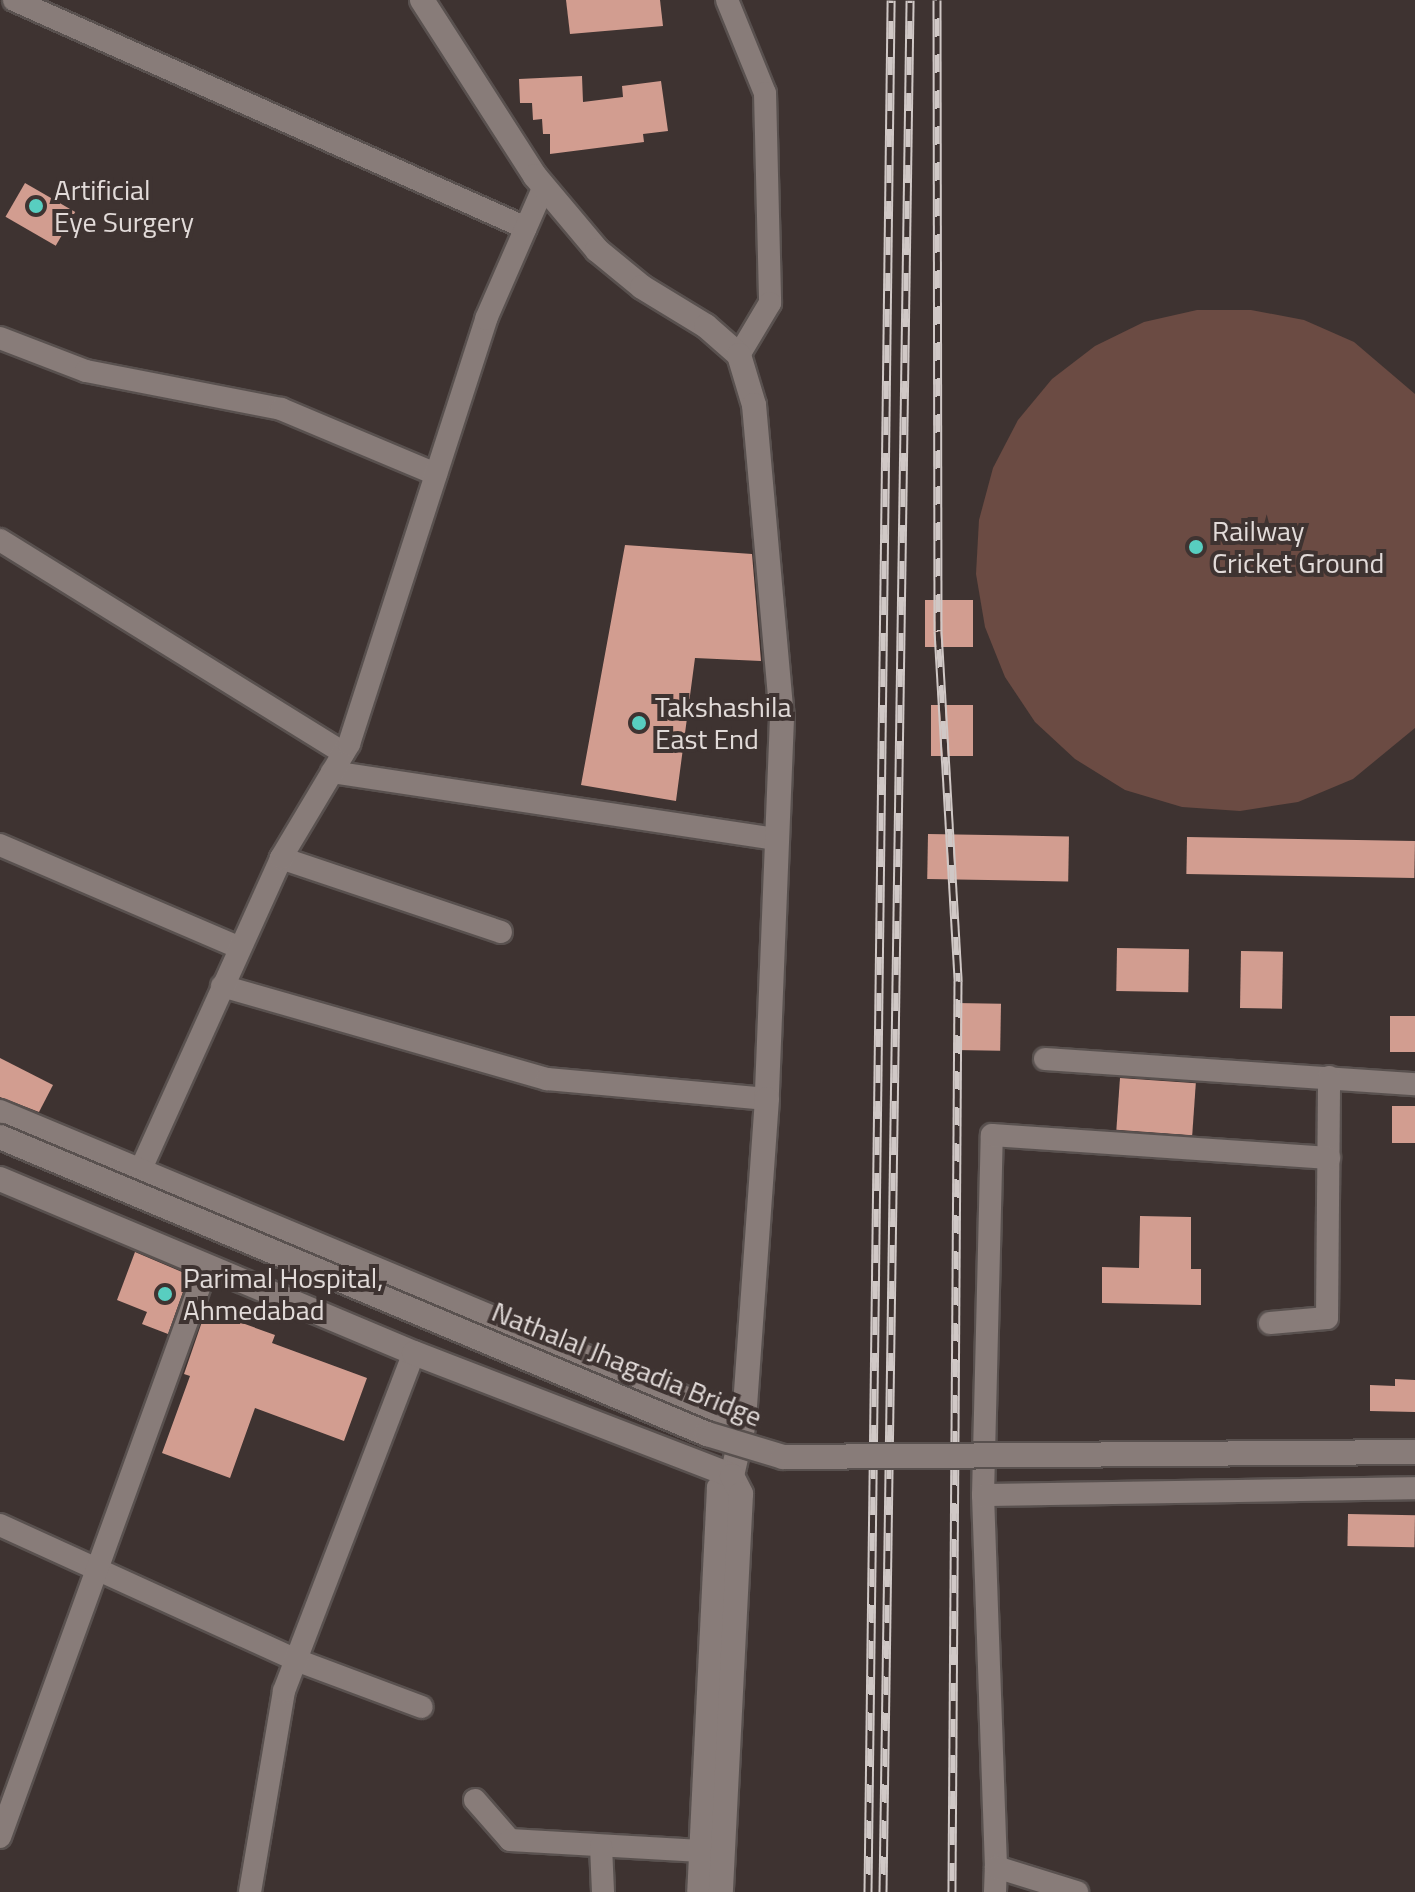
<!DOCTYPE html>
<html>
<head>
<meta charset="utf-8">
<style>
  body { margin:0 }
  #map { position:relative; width:1415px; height:1892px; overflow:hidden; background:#3e3331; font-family:"Titillium Web",sans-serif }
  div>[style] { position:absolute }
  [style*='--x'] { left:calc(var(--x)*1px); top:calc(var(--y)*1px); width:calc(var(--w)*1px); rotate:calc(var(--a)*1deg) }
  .green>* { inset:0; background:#6b4b43 }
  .building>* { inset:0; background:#d29d90; transform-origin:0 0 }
  .roads { filter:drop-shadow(2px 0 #59514f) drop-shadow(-2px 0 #59514f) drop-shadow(0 2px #59514f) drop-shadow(0 -2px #59514f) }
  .street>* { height:22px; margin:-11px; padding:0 11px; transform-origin:11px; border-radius:11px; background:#887c79 }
  .secondary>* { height:24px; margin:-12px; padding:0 12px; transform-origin:12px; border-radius:12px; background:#887c79 }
  .rail>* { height:9px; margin-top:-4.5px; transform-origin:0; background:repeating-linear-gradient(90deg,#3e3331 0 18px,#d0c8c6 0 36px); box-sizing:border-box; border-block:2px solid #d0c8c6 }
  .bridges { filter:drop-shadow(2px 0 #59514f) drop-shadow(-2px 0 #59514f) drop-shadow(0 2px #59514f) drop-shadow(0 -2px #59514f) }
  .secondary-bridge>* { height:24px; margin:-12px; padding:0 12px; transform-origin:12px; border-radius:12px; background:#887c79 }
  .dots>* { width:22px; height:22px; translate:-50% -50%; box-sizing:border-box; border:4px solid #3e3331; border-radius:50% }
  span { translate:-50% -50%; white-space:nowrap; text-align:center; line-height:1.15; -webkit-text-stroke:8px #3e3331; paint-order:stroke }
  .poi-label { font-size:28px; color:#e2dbd9 }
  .left { translate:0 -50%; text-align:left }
  .street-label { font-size:28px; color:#e2dbd9 }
</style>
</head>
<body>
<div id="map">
  <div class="green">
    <div style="clip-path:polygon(1197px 310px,1251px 310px,1304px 320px,1354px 342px,1415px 394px,1415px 728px,1353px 779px,1298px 802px,1240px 811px,1182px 807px,1125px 790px,1075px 759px,1035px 722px,1005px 677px,985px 627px,976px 574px,979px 520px,993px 468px,1018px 420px,1052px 379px,1095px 346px,1144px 322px)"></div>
  </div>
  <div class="building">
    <div style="clip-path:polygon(566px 0,660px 0,663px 26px,570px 34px)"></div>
    <div style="clip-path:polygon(582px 76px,583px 102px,623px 97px,622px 86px,661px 81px,668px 131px,643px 134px,644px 142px,550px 154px,550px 134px,543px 134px,542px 119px,533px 120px,532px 103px,520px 103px,519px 79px)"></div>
    <div style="left:25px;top:183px;width:58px;height:39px;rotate:30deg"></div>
    <div style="clip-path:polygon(625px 545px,752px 554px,761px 661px,695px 658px,676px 801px,581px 785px)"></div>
    <div style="left:925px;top:600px;width:48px;height:47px"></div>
    <div style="left:931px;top:705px;width:42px;height:51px"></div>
    <div style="left:928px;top:834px;width:141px;height:45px;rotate:1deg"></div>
    <div style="left:1187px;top:837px;width:228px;height:37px;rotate:1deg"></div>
    <div style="left:1117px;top:948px;width:72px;height:43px;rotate:1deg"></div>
    <div style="left:1241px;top:951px;width:42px;height:57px;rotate:1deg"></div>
    <div style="left:956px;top:1003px;width:45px;height:47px;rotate:1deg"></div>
    <div style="left:1415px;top:1016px;width:36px;height:25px;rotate:90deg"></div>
    <div style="clip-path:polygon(0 1058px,53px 1085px,39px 1112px,0 1097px)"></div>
    <div style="left:1120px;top:1078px;width:76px;height:52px;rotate:4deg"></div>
    <div style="left:1392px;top:1106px;width:23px;height:37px"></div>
    <div style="clip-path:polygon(1140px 1216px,1191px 1217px,1191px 1269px,1201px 1269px,1201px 1305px,1102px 1303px,1102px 1267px,1139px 1268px)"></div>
    <div style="clip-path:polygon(135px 1252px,189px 1275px,168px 1334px,142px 1324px,147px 1312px,117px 1300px)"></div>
    <div style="clip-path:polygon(206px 1310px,275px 1335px,272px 1343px,367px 1378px,344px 1441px,255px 1408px,230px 1478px,162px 1453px,190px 1376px,184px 1374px)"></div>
    <div style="clip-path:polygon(1395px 1379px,1415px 1380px,1415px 1412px,1370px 1411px,1370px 1385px,1395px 1386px)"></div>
    <div style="left:1348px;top:1514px;width:67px;height:32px;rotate:1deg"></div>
  </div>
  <div class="roads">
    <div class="street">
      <div style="--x:14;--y:0;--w:560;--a:24"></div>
      <div style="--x:727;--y:0;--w:100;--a:67.8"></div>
      <div style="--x:765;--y:93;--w:210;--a:88.6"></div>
      <div style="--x:770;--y:303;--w:61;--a:120.8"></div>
      <div style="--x:0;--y:338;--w:92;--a:21"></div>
      <div style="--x:86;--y:371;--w:199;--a:11"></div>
      <div style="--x:281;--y:409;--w:168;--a:22.8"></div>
      <div style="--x:0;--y:540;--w:404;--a:31.8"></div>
      <div style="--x:332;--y:772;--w:450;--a:8.6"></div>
      <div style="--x:0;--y:845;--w:261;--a:23.2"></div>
      <div style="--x:281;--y:858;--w:232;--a:18.6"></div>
      <div style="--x:222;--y:986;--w:338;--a:16"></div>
      <div style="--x:547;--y:1079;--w:221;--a:5.2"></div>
      <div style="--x:1045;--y:1059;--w:371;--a:3.9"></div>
      <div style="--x:140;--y:1171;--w:343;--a:-65.7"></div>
      <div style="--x:281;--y:858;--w:133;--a:-59.2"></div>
      <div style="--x:349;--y:744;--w:447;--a:-72.1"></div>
      <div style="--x:486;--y:319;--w:145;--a:-66.4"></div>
      <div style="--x:1270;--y:1323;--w:57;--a:-5"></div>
      <div style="--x:1327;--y:1318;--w:241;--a:-89.5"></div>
      <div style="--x:983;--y:1495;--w:360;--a:-88.6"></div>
      <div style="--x:992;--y:1135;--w:338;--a:3.9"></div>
      <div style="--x:0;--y:1525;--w:325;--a:24.5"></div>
      <div style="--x:296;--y:1660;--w:134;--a:20.5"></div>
      <div style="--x:475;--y:1800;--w:53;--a:48.8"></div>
      <div style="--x:510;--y:1840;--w:191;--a:3.3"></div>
      <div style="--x:0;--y:1837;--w:607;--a:-70.07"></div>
      <div style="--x:601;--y:1846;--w:46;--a:87.5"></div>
      <div style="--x:996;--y:1867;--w:372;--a:-92"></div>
      <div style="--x:983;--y:1495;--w:432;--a:-0.9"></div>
      <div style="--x:250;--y:1892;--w:204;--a:-80.4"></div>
      <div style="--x:284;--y:1691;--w:362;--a:-69"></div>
      <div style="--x:995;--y:1892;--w:25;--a:-88"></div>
      <div style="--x:996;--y:1867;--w:85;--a:17.2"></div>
    </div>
    <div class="secondary">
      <div style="--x:422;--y:0;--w:209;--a:57.3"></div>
      <div style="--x:535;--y:176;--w:97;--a:50"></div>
      <div style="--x:597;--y:250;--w:58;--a:39.4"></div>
      <div style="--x:642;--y:287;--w:75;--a:31.4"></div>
      <div style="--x:706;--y:326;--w:44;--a:41.3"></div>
      <div style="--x:739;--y:355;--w:52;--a:73.3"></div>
      <div style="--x:754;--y:405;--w:314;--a:84.9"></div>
      <div style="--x:782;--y:718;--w:381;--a:92.3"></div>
      <div style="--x:767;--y:1099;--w:325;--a:94.1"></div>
      <div style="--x:744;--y:1423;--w:54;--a:102.8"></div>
      <div style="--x:732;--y:1476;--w:18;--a:137"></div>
      <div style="--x:719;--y:1488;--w:404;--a:92.8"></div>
      <div style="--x:0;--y:1112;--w:806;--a:22.69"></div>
      <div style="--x:0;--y:1179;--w:449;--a:22.8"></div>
      <div style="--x:414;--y:1353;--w:341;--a:21.1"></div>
      <div style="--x:732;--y:1476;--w:20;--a:63"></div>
      <div style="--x:741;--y:1494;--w:399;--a:92.9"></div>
    </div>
  </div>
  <div class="rail">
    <div style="--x:937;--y:0;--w:631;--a:89.91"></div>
    <div style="--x:938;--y:631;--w:351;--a:86.7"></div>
    <div style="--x:958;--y:981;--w:911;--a:90.38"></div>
    <div style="--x:868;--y:1892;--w:1892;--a:-89.3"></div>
    <div style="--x:883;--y:1892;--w:1892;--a:-89.18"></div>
  </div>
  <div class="bridges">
    <div class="secondary-bridge">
      <div style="--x:0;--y:1137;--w:767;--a:22.79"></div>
      <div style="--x:707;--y:1434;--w:79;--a:16.8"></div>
      <div style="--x:783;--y:1457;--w:632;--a:-0.45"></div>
    </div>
  </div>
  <div class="dots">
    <div style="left:36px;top:206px;background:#58cec0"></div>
    <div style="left:1196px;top:547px;background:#58cec0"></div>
    <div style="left:639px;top:723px;background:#58cec0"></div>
    <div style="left:165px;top:1294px;background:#58cec0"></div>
  </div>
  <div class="poi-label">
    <span class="left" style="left:54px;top:206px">Artificial<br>Eye Surgery</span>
    <span class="left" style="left:1212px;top:547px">Railway<br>Cricket Ground</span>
    <span class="left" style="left:655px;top:723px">Takshashila<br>East End</span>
    <span class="left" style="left:183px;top:1294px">Parimal Hospital,<br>Ahmedabad</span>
  </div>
  <div class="street-label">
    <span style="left:627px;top:1364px;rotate:22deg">Nathalal Jhagadia Bridge</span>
  </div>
</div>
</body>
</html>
